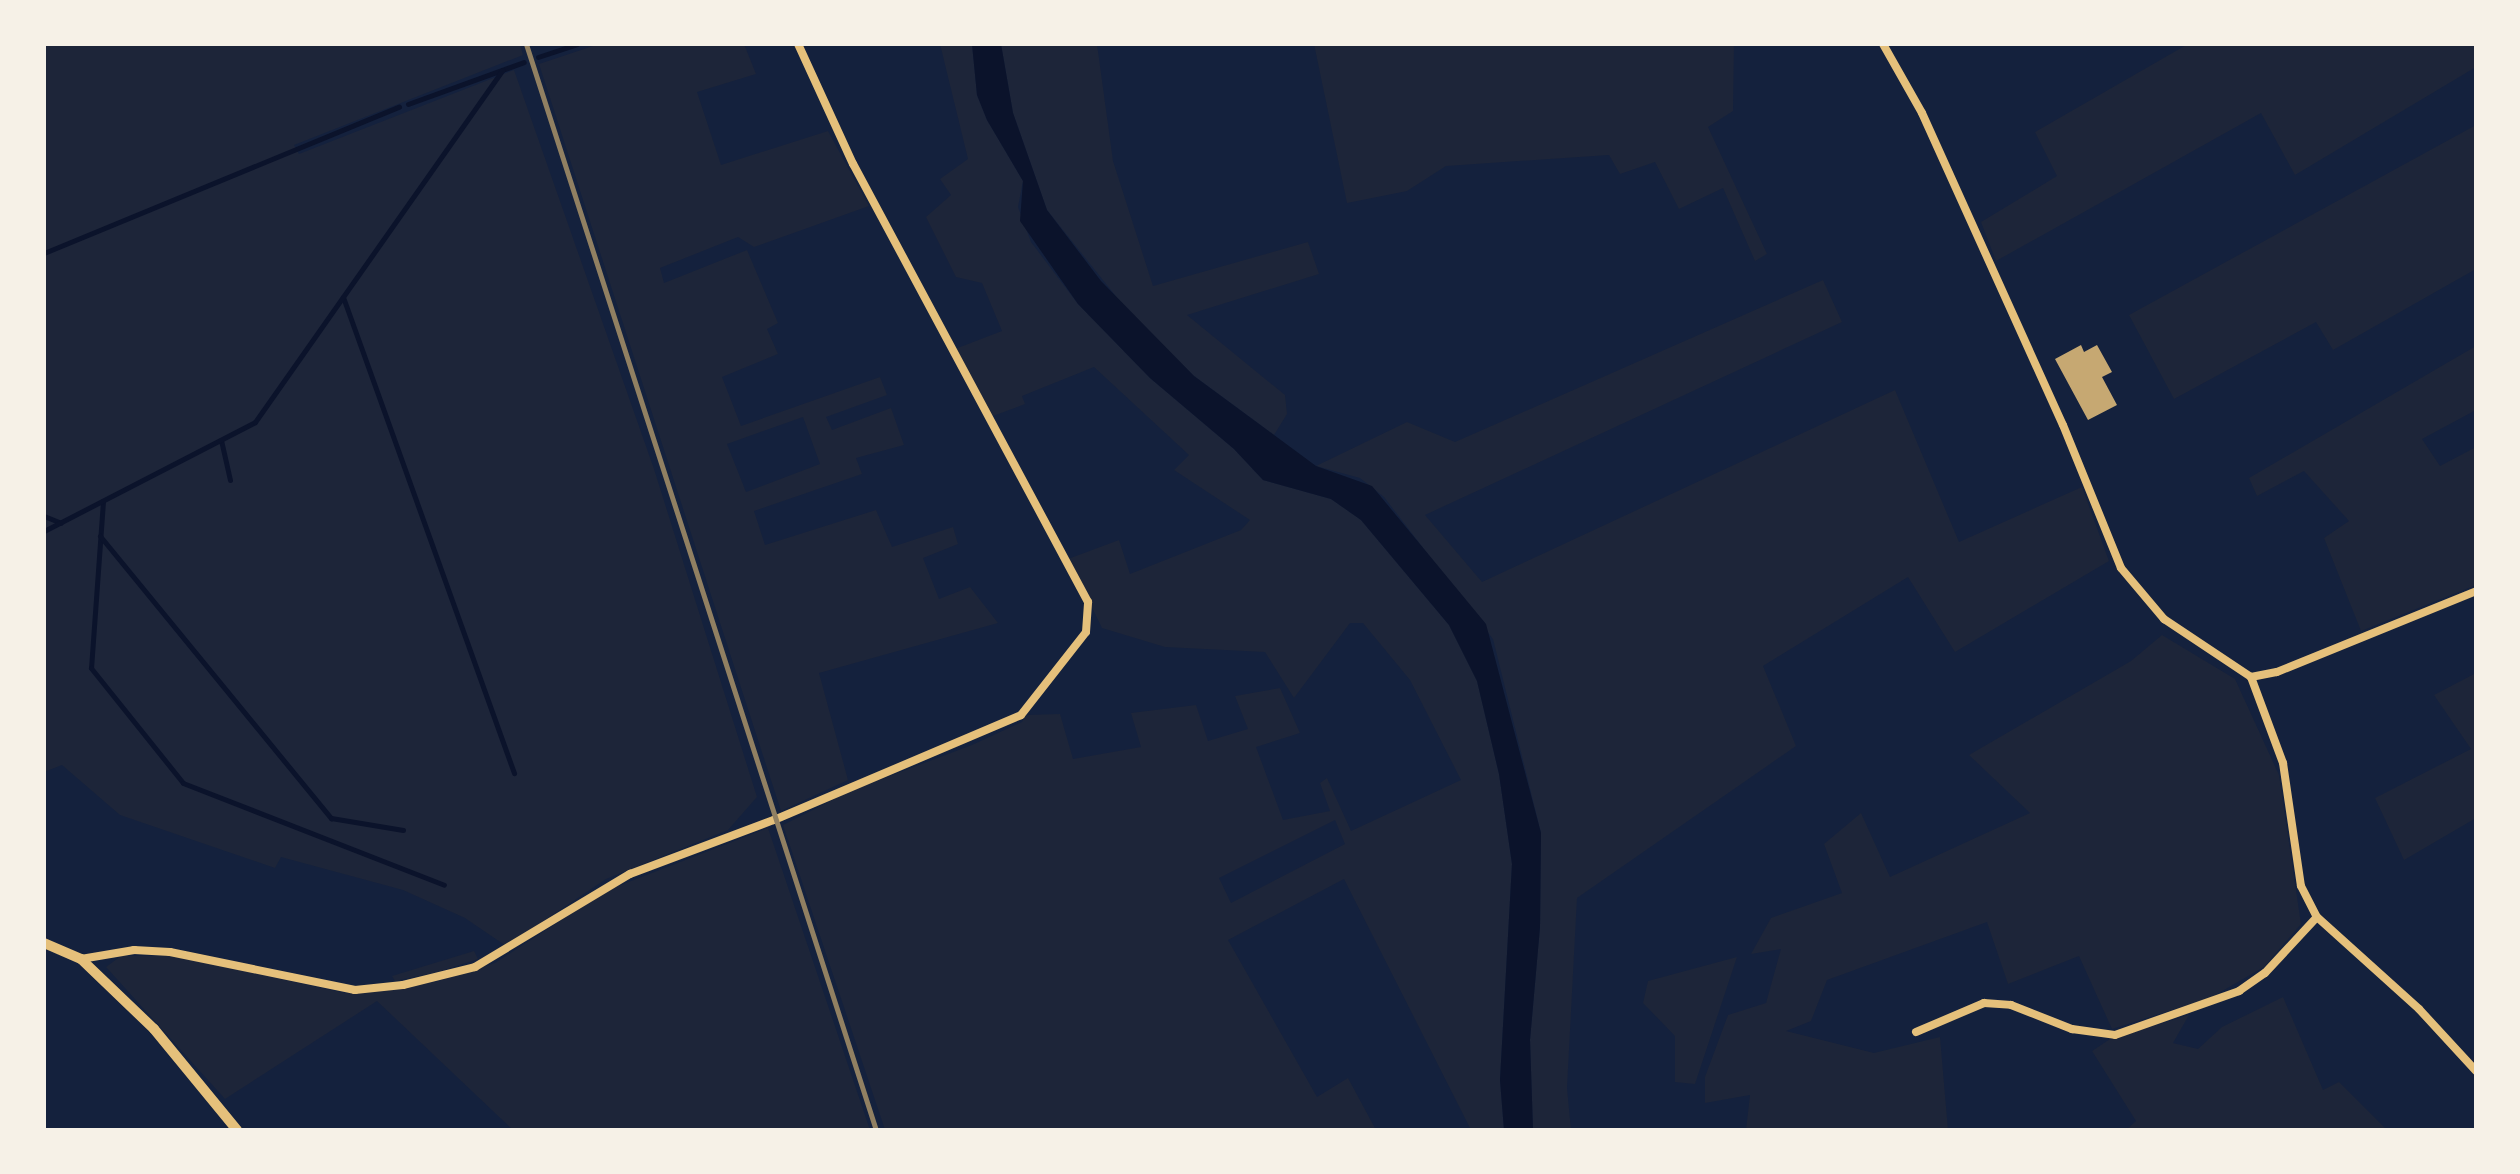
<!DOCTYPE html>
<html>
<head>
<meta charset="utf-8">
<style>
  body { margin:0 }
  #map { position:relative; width:2520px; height:1174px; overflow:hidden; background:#14213d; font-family:Overpass,sans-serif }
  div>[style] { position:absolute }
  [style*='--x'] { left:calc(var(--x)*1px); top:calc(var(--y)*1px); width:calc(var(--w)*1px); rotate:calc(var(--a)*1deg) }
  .green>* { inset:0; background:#1d2539 }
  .water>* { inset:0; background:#0b132b }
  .stream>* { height:5px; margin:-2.5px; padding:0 2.5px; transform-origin:2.5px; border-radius:2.5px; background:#0b132b }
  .building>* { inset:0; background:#c6a872 }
  .minor>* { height:8px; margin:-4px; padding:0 4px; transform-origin:4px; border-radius:4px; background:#e5c07b }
  .tertiary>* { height:10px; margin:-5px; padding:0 5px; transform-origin:5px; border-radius:5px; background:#e5c07b }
  .rail>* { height:5px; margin:-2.5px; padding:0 2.5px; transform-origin:2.5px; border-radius:2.5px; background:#918062 }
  span { translate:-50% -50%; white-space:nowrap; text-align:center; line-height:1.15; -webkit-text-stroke:8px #f6f1e7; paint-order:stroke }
  .frame { position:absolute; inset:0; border:46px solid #f6f1e7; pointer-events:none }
</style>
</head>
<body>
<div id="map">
  <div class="green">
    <div style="clip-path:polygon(44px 44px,520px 44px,523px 55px,294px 145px,299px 154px,514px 70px,654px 469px,757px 797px,728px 830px,606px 879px,506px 946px,465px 918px,403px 890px,281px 857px,275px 868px,120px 815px,62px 765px,44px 772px)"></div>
    <div style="clip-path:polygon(evenodd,599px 44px,744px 44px,756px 74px,697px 92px,721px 165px,828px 131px,869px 206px,754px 247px,738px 237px,660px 268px,664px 283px,747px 250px,778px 323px,767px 329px,778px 354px,722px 377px,741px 426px,880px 377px,887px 395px,826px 417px,832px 430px,891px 408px,904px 445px,856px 458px,862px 474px,754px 511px,765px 545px,876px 510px,892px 547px,953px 527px,958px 544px,923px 558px,939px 599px,970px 587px,998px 623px,819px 673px,848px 780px,781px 811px,539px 64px,599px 44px,803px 417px,820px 464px,746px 492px,727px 444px,803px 417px)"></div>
    <div style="clip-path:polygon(evenodd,940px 44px,972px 44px,977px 95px,987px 120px,1023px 181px,1018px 207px,1031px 242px,1078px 304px,1150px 378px,1234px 449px,1263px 480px,1331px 499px,1361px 520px,1449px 625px,1477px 681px,1499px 774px,1512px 864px,1500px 1080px,1504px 1130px,1471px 1130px,1344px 879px,1228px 940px,1317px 1097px,1348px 1078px,1376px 1130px,885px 1130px,783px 825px,850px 791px,972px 745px,1022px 722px,1026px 715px,1060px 714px,1073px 759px,1141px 747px,1131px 713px,1196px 705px,1208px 741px,1248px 729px,1235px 696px,1280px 688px,1300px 733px,1256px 747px,1283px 820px,1330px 811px,1320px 783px,1327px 778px,1351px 831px,1461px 780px,1410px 680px,1363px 623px,1350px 623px,1294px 698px,1265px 652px,1165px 647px,1102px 628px,1068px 559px,1119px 540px,1130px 574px,1241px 530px,1250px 520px,1174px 470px,1189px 455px,1094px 367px,1022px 396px,1025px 404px,993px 416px,955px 349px,1002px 331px,982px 283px,956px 277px,926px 217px,951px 195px,940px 179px,968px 159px,940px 44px,1335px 820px,1345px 844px,1231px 903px,1219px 878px,1335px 820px)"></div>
    <div style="clip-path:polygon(1001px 44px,1097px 44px,1113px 161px,1153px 286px,1308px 242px,1319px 274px,1187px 315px,1285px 395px,1287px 414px,1274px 435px,1194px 376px,1134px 319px,1047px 210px,1013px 113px)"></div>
    <div style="clip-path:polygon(1314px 44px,1734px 44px,1733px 111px,1708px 127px,1767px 254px,1755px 261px,1723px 188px,1679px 209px,1655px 162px,1620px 174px,1609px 155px,1446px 166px,1407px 191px,1347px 203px)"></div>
    <div style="clip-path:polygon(2188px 44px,2476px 44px,2476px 67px,2295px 175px,2261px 113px,1996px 261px,1981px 222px,2057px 176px,2035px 132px)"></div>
    <div style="clip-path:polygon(2476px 125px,2476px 269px,2333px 350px,2316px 322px,2174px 399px,2129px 315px)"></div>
    <div style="clip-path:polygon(1823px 280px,1842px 322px,1425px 515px,1482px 582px,1895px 390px,1959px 542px,2082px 487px,2109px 561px,1955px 652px,1908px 577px,1763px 666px,1796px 746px,1577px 898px,1567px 1088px,1571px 1130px,1533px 1130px,1530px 1040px,1540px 927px,1541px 833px,1493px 639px,1384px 497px,1360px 478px,1316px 466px,1407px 422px,1455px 442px)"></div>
    <div style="clip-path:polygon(2476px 346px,2476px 410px,2422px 439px,2440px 466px,2476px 447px,2476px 585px,2361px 631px,2324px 538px,2349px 521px,2304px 471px,2257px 496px,2249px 478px)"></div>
    <div style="clip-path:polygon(2162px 635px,2235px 679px,2279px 775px,2301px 924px,2264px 967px,2210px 998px,2112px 1029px,2079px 956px,2008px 984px,1987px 922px,1827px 980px,1811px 1021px,1786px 1031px,1874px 1053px,1940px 1037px,1948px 1130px,1746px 1130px,1750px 1095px,1705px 1103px,1705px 1077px,1728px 1015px,1766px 1003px,1781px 949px,1751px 954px,1771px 918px,1842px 893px,1824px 844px,1861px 813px,1890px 877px,2030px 813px,1969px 755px,2131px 661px)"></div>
    <div style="clip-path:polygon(2476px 673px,2476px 818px,2404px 860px,2375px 798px,2471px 749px,2434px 695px)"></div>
    <div style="clip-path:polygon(768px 828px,870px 1130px,513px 1130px,377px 1001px,225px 1099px,106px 967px,121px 956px,174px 956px,345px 993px,435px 982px,495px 963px,608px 890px)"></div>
    <div style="clip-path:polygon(474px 951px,478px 959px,438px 972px,395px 981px,392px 976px)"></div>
    <div style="clip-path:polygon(1737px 957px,1695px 1084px,1675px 1082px,1675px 1036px,1643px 1003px,1648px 981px)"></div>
    <div style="clip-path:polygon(2283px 997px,2323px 1090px,2339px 1082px,2387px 1130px,2126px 1130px,2136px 1121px,2092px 1051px,2110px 1039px,2189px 1015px,2173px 1043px,2198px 1049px,2222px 1027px)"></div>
  </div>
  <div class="water">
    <div style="clip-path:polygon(972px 44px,1001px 44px,1013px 113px,1047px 210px,1101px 281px,1194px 376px,1316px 466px,1372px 486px,1486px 624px,1541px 833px,1540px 927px,1530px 1040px,1533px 1130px,1504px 1130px,1500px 1080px,1512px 864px,1499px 774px,1477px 681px,1449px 625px,1361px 520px,1331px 499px,1263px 480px,1234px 449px,1150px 378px,1078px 304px,1020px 221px,1023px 181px,987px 120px,977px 95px)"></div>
  </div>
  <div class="stream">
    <div style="--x:538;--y:57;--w:41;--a:-18.4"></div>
    <div style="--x:408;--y:104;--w:123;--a:-19.9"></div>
    <div style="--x:44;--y:253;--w:384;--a:-22.4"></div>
    <div style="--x:343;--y:297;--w:506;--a:70.24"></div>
    <div style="--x:221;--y:440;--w:41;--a:77.3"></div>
    <div style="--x:103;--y:501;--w:167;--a:94.1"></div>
    <div style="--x:91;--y:668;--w:147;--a:51.3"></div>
    <div style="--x:183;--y:783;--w:280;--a:21.3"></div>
    <div style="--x:44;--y:516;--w:18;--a:22"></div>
    <div style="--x:44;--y:531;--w:237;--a:-27.3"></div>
    <div style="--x:255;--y:422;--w:430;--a:-54.9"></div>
    <div style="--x:100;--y:536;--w:365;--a:50.7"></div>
    <div style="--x:331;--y:818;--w:73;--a:9.5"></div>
  </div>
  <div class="building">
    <div style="clip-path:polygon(2081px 345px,2084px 352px,2097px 345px,2112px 372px,2102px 377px,2117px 405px,2088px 420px,2055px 359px)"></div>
  </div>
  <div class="minor">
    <div style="--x:1883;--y:44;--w:79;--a:60.5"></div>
    <div style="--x:1922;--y:113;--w:342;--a:65.7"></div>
    <div style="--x:2063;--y:425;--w:154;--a:67.9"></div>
    <div style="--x:2121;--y:568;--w:67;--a:49.9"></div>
    <div style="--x:2164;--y:619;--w:105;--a:33.7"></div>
    <div style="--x:2251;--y:677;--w:92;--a:69.6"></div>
    <div style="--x:2283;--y:763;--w:124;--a:81.7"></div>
    <div style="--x:2301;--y:886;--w:35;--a:63"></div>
    <div style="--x:2317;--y:917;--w:137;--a:42"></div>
    <div style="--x:2419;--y:1009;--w:84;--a:47.4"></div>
    <div style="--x:2251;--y:677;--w:26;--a:-11"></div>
    <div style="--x:2277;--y:672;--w:215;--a:-22.1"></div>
    <div style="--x:81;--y:959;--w:54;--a:-9.6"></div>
    <div style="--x:134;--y:950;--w:36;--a:3"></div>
    <div style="--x:170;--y:952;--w:189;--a:11.6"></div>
    <div style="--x:355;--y:990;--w:48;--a:-5.9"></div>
    <div style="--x:403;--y:985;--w:74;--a:-14"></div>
    <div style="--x:475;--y:967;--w:181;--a:-31"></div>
    <div style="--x:630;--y:874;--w:154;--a:-20.6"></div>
    <div style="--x:774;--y:820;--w:268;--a:-23"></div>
    <div style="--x:1021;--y:715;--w:105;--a:-51.9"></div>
    <div style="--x:1086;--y:632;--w:30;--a:-86"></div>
    <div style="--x:1088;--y:602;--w:497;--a:-118.2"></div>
    <div style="--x:853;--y:164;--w:132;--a:-114.6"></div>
    <div style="--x:1916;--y:1032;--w:74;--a:-23.1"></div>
    <div style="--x:1984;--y:1003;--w:27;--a:4"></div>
    <div style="--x:2011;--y:1005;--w:66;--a:21.5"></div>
    <div style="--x:2072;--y:1029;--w:43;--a:7.9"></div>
    <div style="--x:2115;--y:1035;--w:132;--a:-19.5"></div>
    <div style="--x:2239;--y:991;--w:32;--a:-35"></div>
    <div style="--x:2265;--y:973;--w:76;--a:-47.1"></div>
  </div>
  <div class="tertiary">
    <div style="--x:44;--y:943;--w:40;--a:23.4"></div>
    <div style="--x:81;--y:959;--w:101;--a:43.8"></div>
    <div style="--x:154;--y:1029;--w:131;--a:50.6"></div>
  </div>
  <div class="rail">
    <div style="--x:526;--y:44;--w:1141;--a:72.14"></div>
  </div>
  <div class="frame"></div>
</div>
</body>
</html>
